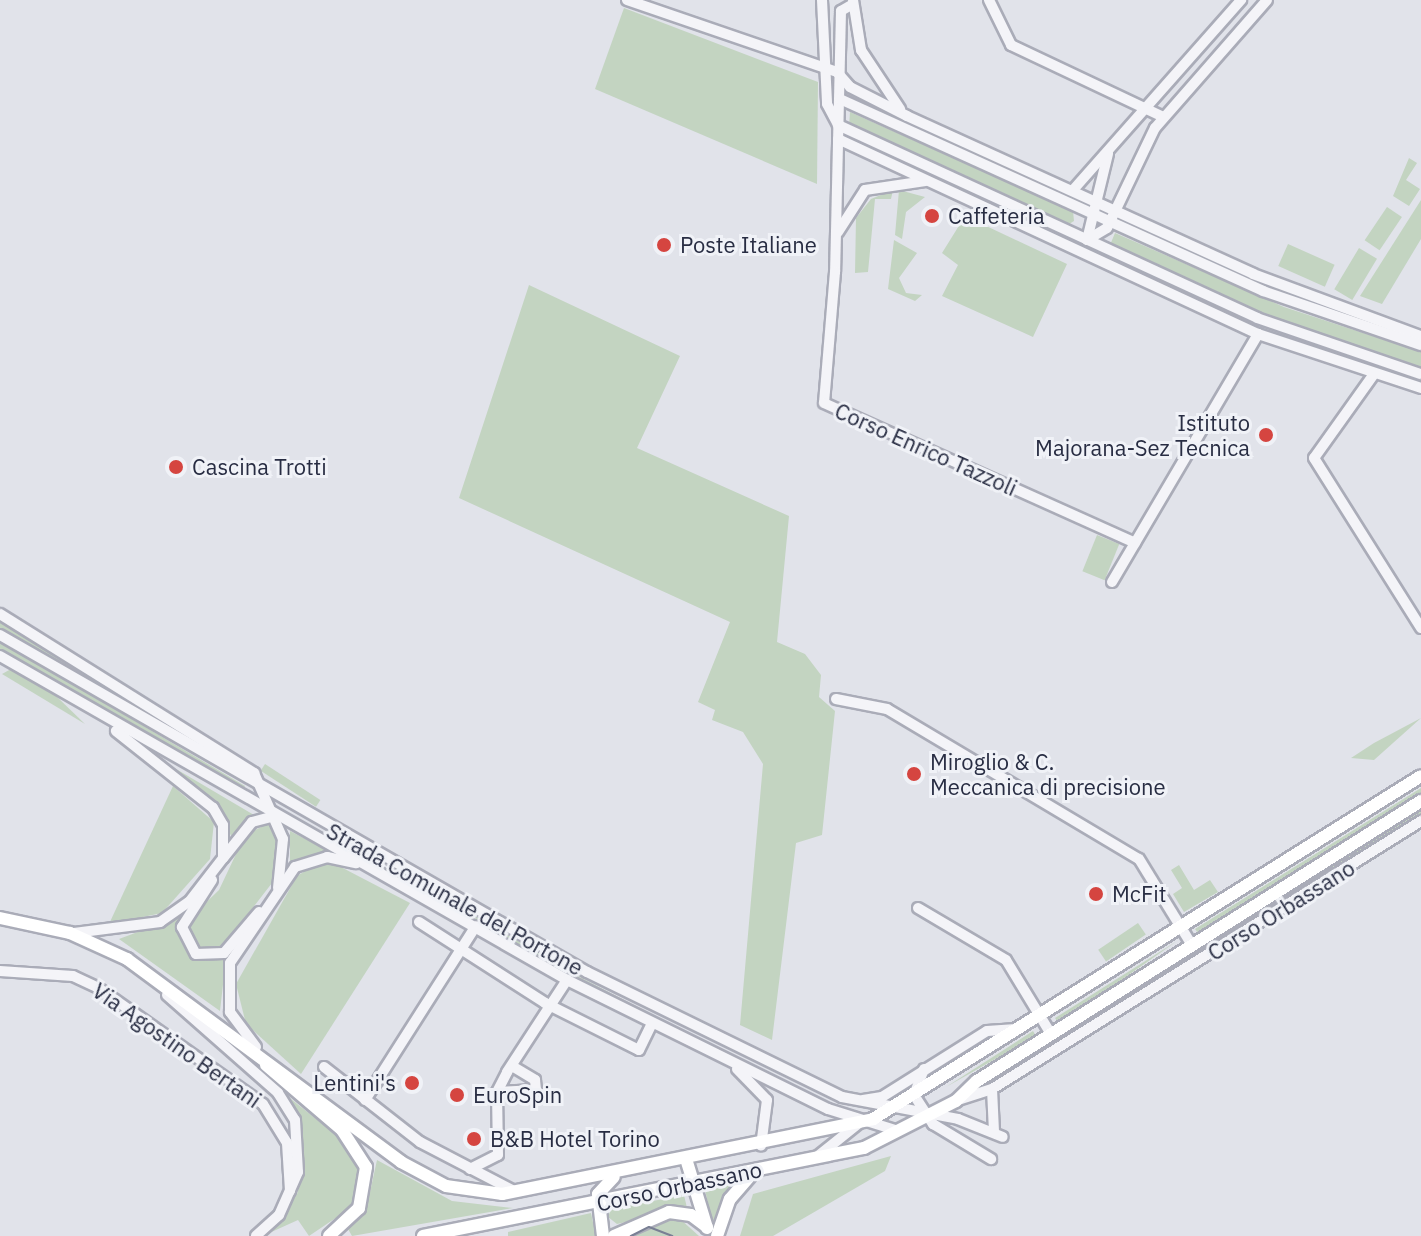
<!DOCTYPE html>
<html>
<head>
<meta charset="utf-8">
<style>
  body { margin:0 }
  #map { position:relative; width:1421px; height:1236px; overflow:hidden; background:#e1e3ea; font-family:"IBM Plex Sans",sans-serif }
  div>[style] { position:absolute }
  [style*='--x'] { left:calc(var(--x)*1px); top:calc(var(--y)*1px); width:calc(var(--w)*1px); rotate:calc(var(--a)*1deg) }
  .green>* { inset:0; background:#c3d4c1; transform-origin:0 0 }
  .roads { filter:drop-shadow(2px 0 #aaacb8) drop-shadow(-2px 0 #aaacb8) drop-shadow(0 2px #aaacb8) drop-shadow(0 -2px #aaacb8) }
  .minor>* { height:10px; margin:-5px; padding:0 5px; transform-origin:5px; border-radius:5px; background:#f4f4f8 }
  .major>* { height:12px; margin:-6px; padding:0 6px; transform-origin:6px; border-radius:6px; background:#fff }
  .tram>* { height:2px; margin:-1px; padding:0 1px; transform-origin:1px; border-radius:1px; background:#797f94 }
  .dots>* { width:22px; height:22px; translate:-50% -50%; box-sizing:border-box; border:4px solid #f0f2f7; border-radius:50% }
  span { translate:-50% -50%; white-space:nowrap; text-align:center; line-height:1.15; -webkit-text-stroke:6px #f0f2f7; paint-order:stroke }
  .poi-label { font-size:22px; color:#282d43 }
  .left { translate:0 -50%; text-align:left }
  .right { translate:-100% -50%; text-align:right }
  .street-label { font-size:22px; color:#282d43 }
</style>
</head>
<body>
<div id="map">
  <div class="green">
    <div style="clip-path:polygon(624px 8px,818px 82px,817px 184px,595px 89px)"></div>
    <div style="clip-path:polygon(850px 112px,1073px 211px,1074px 221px,1066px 226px,849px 127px)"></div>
    <div style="clip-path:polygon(1409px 158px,1417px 163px,1406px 180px,1420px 189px,1409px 206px,1393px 196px)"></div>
    <div style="clip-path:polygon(893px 190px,891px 199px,875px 199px,868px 272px,855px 273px,856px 218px,871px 199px)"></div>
    <div style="clip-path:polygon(899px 190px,925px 197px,906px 212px,902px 239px,895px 235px)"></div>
    <div style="clip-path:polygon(1421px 200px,1421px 239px,1382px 304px,1360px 296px)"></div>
    <div style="left:1387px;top:207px;width:18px;height:40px;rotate:34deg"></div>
    <div style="clip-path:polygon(965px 216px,1067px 264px,1033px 337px,942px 296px,958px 265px,942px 253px)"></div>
    <div style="clip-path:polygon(1115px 233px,1284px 307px,1421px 352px,1421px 370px,1278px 323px,1110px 245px)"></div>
    <div style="clip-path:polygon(894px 240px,917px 253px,899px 278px,906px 293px,922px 295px,915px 301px,888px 289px)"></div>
    <div style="left:1288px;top:244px;width:51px;height:24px;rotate:24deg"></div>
    <div style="left:1359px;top:248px;width:21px;height:48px;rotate:31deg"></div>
    <div style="clip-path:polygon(529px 285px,680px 356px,637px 448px,789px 516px,777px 642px,805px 654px,821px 675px,819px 697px,835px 711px,822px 835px,796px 843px,772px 1040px,740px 1025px,763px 764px,743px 732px,712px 720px,715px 710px,698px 702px,730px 622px,459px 498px)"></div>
    <div style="left:1097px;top:535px;width:24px;height:39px;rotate:22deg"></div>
    <div style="clip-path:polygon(0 619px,185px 735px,184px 738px,0 629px)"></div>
    <div style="clip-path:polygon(0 641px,245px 786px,242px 792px,0 650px)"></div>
    <div style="clip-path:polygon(11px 669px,54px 694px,85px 724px,2px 674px)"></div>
    <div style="clip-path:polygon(1421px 718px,1374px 760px,1351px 758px,1374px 743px)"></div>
    <div style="left:265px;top:764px;width:66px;height:8px;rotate:33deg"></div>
    <div style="clip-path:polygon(170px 767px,171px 766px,254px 815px,231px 836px,218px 804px)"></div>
    <div style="clip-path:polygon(173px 786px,214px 822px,210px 859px,162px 913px,109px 924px)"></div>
    <div style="clip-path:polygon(1421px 788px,1421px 793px,1198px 933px,1195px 929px)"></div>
    <div style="clip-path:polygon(1421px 810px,1421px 815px,1102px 1010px)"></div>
    <div style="clip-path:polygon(271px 822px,279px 841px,272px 883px,220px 950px,198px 949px,187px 933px,191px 917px,219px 890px,245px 835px)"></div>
    <div style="clip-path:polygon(290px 831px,327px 850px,328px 852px,290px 864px)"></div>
    <div style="clip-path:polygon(337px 865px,410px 903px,301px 1074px,246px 1024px,236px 984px,297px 876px,315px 865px)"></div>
    <div style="clip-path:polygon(1179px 865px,1194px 890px,1210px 880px,1218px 892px,1184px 912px,1173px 894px,1182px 888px,1171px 870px)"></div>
    <div style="clip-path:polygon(412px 879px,576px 975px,795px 1089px,571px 978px)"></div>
    <div style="clip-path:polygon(183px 915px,180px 937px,190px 954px,226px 958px,220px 1011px,119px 939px)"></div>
    <div style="left:1138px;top:923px;width:14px;height:48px;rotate:56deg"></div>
    <div style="clip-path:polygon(1177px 941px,1059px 1024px,1055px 1018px)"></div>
    <div style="clip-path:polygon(1080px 1023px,1082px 1026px,994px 1077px)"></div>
    <div style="clip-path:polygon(1033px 1031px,1036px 1036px,946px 1087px)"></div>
    <div style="clip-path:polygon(286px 1095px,350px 1146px,361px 1175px,352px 1207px,309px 1236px,298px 1220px,267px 1234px,297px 1194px,304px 1168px,302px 1129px)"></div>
    <div style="clip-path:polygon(891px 1156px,885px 1171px,773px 1236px,740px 1236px,753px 1194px)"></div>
    <div style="clip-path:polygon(377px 1160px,452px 1201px,513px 1208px,352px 1236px,348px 1229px,368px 1201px)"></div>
    <div style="clip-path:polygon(736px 1183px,721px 1201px,713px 1226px,705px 1190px)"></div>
    <div style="clip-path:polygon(684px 1195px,687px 1208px,617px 1224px,608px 1217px,611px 1209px)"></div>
    <div style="clip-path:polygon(591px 1213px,596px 1236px,508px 1236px,508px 1232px)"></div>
    <div style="clip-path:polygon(679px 1218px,699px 1236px,625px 1236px,659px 1220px)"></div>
  </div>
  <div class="roads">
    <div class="minor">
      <div style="--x:627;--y:0;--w:222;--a:18.9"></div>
      <div style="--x:837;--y:72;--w:20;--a:49"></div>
      <div style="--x:850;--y:87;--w:64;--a:27"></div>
      <div style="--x:907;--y:116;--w:380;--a:24.5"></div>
      <div style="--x:1253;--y:274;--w:179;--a:20.3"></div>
      <div style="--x:822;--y:0;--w:104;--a:87.2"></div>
      <div style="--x:827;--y:104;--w:24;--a:62"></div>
      <div style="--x:838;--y:125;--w:461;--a:24.7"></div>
      <div style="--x:1257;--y:318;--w:173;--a:18.9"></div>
      <div style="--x:853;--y:0;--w:51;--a:80.9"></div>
      <div style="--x:861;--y:50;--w:71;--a:56.5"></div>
      <div style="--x:989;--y:0;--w:50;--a:63.9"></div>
      <div style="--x:1011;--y:45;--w:168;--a:25.3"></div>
      <div style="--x:853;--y:4;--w:14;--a:150"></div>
      <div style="--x:841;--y:11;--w:261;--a:91.3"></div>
      <div style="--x:835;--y:272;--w:131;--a:94.8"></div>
      <div style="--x:824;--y:403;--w:341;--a:24.2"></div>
      <div style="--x:840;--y:99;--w:465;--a:24.4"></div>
      <div style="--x:1263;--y:291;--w:167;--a:18.9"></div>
      <div style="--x:838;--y:139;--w:463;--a:24.9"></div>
      <div style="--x:1258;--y:334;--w:172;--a:18.3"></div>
      <div style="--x:1073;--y:190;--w:254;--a:-48.5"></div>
      <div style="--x:838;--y:232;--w:50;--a:-57.3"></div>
      <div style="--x:865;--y:190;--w:61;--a:-8.5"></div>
      <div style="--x:1087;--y:240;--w:23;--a:-31"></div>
      <div style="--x:1107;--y:228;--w:111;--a:-64.4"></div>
      <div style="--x:1155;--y:128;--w:170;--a:-48.8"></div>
      <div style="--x:1087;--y:240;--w:89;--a:-76.3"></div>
      <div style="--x:1374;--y:374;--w:103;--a:125.5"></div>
      <div style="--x:1314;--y:458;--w:201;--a:57.8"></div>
      <div style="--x:1112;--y:582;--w:288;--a:-59.5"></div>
      <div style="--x:0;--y:614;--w:300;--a:32"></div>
      <div style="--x:254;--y:773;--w:72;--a:66.3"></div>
      <div style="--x:283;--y:839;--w:49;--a:95.8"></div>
      <div style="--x:0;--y:635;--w:677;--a:29.86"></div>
      <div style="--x:587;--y:972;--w:284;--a:26.1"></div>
      <div style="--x:842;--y:1097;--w:118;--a:10.7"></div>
      <div style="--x:958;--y:1119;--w:48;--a:21.8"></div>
      <div style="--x:0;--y:656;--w:653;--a:29.74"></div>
      <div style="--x:567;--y:980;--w:291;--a:26.3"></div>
      <div style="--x:828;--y:1109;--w:73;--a:17.4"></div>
      <div style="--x:836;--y:699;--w:52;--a:11.1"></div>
      <div style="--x:887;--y:709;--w:293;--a:30.8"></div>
      <div style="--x:1139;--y:859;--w:101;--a:58.4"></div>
      <div style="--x:224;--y:857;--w:45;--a:-51.3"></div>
      <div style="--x:252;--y:822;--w:23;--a:-15"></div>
      <div style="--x:212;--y:880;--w:56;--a:122.6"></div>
      <div style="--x:182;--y:927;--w:30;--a:63"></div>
      <div style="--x:196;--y:954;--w:28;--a:-2"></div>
      <div style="--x:224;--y:953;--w:54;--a:-49.5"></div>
      <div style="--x:918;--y:908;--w:102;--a:30.6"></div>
      <div style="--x:1006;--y:960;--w:87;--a:58.7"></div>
      <div style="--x:419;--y:922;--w:150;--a:32.7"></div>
      <div style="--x:545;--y:1003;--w:105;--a:26.6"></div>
      <div style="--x:639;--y:1050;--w:30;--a:-64"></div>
      <div style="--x:74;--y:933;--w:87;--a:-7.3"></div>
      <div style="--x:160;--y:922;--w:35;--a:-35"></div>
      <div style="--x:189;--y:902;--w:56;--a:-52.3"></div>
      <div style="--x:223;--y:858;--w:33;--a:-90"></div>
      <div style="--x:223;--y:825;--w:20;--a:-120"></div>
      <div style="--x:213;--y:808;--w:124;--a:-141.6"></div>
      <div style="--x:0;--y:971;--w:73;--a:3.9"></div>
      <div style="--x:73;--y:976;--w:26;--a:25"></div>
      <div style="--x:97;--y:987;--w:203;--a:35.2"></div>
      <div style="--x:263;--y:1104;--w:46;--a:58.4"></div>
      <div style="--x:287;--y:1143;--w:48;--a:86.4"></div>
      <div style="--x:167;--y:995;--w:148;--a:41.4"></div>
      <div style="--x:278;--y:1093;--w:32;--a:58"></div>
      <div style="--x:295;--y:1120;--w:52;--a:86.7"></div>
      <div style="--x:298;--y:1172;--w:47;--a:113.8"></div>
      <div style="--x:279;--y:1215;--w:31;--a:138"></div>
      <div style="--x:256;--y:1047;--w:44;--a:-126.6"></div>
      <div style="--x:230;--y:1012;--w:49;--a:-90"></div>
      <div style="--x:230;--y:963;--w:116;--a:-55.9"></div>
      <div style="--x:295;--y:867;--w:34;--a:-17"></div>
      <div style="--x:327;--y:857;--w:30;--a:12"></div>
      <div style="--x:512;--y:1066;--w:27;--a:31"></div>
      <div style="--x:535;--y:1080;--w:10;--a:84"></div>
      <div style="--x:536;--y:1090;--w:39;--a:177"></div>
      <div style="--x:497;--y:1092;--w:22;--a:-63"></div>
      <div style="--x:507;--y:1072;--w:110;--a:-56.9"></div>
      <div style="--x:324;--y:1067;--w:122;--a:38"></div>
      <div style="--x:420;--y:1142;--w:108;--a:27.5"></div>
      <div style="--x:737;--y:1069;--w:43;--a:45.9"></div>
      <div style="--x:767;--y:1100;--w:46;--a:97.4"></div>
      <div style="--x:924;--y:1069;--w:28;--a:111"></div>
      <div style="--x:914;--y:1095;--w:35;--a:57"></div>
      <div style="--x:933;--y:1124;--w:68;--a:31.1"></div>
      <div style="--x:992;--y:1089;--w:43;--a:87.3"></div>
      <div style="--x:365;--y:1100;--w:206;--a:-57.5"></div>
      <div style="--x:863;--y:1100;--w:19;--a:-9"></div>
      <div style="--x:882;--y:1097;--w:124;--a:-32.2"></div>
      <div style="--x:987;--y:1031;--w:29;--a:-4"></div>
      <div style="--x:958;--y:1100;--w:36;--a:-18"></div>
      <div style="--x:992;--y:1089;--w:506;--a:-31.99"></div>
      <div style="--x:818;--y:1156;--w:53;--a:-38.8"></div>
      <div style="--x:470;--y:1169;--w:31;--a:-27"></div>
      <div style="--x:498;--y:1155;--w:63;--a:-90.9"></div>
    </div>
    <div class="major">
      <div style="--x:0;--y:918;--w:72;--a:12.1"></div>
      <div style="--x:70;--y:933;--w:63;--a:24.5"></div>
      <div style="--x:127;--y:959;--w:341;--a:36.5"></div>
      <div style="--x:401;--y:1162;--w:51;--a:28.1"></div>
      <div style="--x:446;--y:1186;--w:57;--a:8.1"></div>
      <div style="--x:502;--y:1194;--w:379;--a:-11.4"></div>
      <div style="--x:873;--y:1119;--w:646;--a:-32.04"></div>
      <div style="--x:266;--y:1065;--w:100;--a:40.5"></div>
      <div style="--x:342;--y:1130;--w:44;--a:57"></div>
      <div style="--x:366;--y:1167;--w:42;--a:99.7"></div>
      <div style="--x:359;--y:1208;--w:41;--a:137"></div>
      <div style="--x:687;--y:1162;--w:69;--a:73.1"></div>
      <div style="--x:423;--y:1236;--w:450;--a:-11.3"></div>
      <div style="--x:864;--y:1148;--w:103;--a:-27.1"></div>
      <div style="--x:956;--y:1101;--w:29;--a:-44"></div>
      <div style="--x:977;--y:1081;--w:525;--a:-32.24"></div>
      <div style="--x:603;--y:1236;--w:42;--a:-96.8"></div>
      <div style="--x:598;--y:1194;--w:23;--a:-47"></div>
      <div style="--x:614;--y:1236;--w:60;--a:-23.6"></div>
      <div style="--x:669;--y:1212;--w:22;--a:8"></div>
      <div style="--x:691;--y:1215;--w:20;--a:37"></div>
      <div style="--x:717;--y:1236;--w:39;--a:-71"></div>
      <div style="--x:730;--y:1199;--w:37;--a:-49"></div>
    </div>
  </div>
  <div class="tram">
    <div style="--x:631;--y:1236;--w:20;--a:-27"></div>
    <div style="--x:649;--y:1227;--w:25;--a:21"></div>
  </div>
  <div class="dots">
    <div style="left:932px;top:216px;background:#d54540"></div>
    <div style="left:664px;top:245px;background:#d54540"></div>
    <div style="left:1266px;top:435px;background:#d54540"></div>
    <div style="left:176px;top:467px;background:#d54540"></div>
    <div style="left:914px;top:774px;background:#d54540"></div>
    <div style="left:1096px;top:894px;background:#d54540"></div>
    <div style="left:412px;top:1083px;background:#d54540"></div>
    <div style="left:457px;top:1095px;background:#d54540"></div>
    <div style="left:474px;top:1139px;background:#d54540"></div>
  </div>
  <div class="poi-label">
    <span class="left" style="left:948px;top:216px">Caffeteria</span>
    <span class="left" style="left:680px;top:245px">Poste Italiane</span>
    <span class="right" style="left:1250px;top:435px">Istituto<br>Majorana-Sez Tecnica</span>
    <span class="left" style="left:192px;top:467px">Cascina Trotti</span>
    <span class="left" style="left:930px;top:774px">Miroglio &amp; C.<br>Meccanica di precisione</span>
    <span class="left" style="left:1112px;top:894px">McFit</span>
    <span class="right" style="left:396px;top:1083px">Lentini's</span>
    <span class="left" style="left:473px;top:1095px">EuroSpin</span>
    <span class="left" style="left:490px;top:1139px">B&amp;B Hotel Torino</span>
  </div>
  <div class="street-label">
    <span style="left:926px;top:449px;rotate:24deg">Corso Enrico Tazzoli</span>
    <span style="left:455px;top:899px;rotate:29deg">Strada Comunale del Portone</span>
    <span style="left:1281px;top:910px;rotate:-32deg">Corso Orbassano</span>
    <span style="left:177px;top:1045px;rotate:35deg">Via Agostino Bertani</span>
    <span style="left:679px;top:1186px;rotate:-12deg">Corso Orbassano</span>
  </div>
</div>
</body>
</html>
